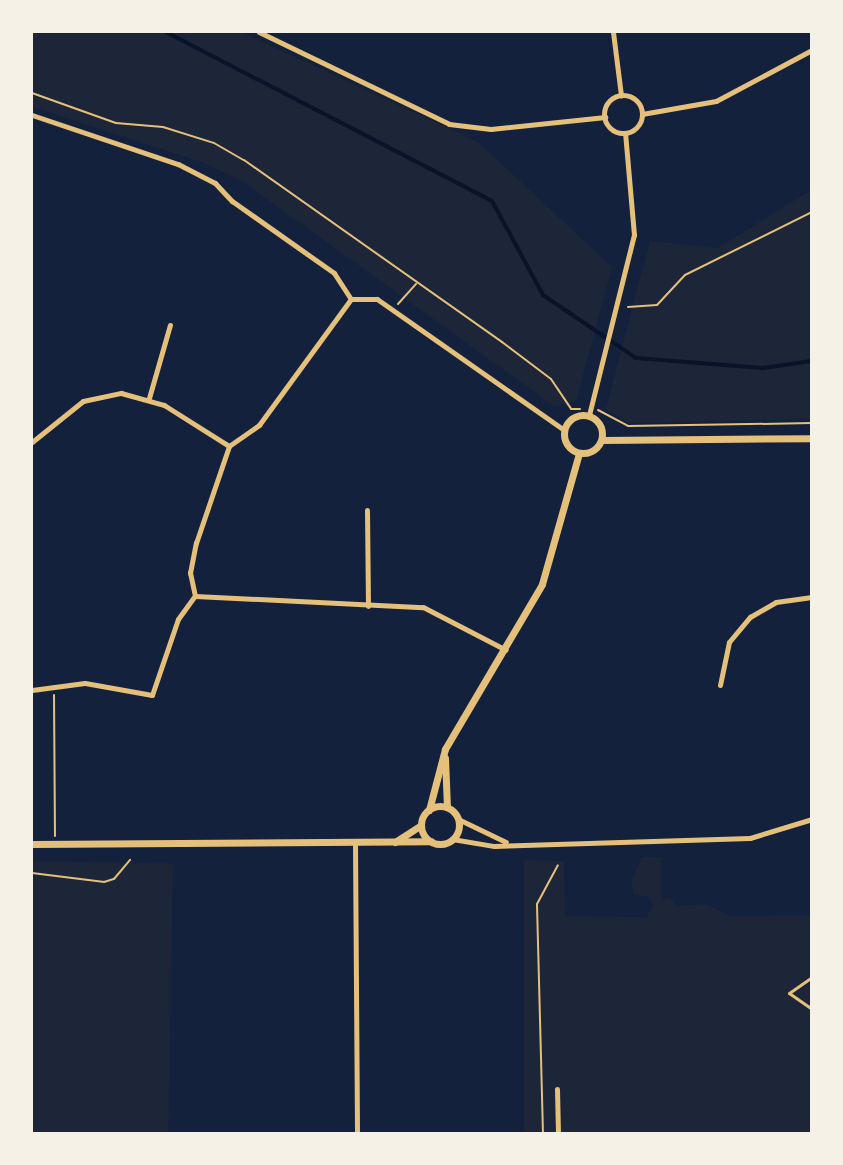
<!DOCTYPE html>
<html>
<head>
<meta charset="utf-8">
<style>
  body { margin:0 }
  #map { position:relative; width:843px; height:1165px; overflow:hidden; background:#14213d; font-family:Georgia,serif }
  div>[style] { position:absolute }
  [style*='--x'] { left:calc(var(--x)*1px); top:calc(var(--y)*1px); width:calc(var(--w)*1px); rotate:calc(var(--a)*1deg) }
  .green>* { inset:0; background:#1d2539; transform-origin:0 0 }
  .stream>* { height:4px; margin:-2px; padding:0 2px; transform-origin:2px; border-radius:2px; background:#0b132b }
  .path>* { height:2px; margin:-1px; padding:0 1px; transform-origin:1px; border-radius:1px; background:#e5c07b }
  .service>* { height:3px; margin:-1.5px; padding:0 1.5px; transform-origin:1.5px; border-radius:1.5px; background:#e5c07b }
  .minor>* { height:5px; margin:-2.5px; padding:0 2.5px; transform-origin:2.5px; border-radius:2.5px; background:#e5c07b }
  .minor>.ring { margin:-2.5px; padding:0; box-sizing:content-box; background:none; border:5px solid #e5c07b; border-radius:50% }
  .tertiary>* { height:7px; margin:-3.5px; padding:0 3.5px; transform-origin:3.5px; border-radius:3.5px; background:#e5c07b }
  .tertiary>.ring { margin:-3.5px; padding:0; box-sizing:content-box; background:none; border:7px solid #e5c07b; border-radius:50% }
  span { translate:-50% -50%; white-space:nowrap; text-align:center; line-height:1.15; -webkit-text-stroke:6px #f6f1e7; paint-order:stroke }
  .frame { position:absolute; inset:0; border:33px solid #f6f1e7; pointer-events:none }
</style>
</head>
<body>
<div id="map">
  <div class="green">
    <div style="clip-path:polygon(32px 32px,241px 32px,478px 142px,612px 267px,576px 401px,554px 406px,242px 181px,201px 162px,32px 107px)"></div>
    <div style="clip-path:polygon(811px 190px,811px 419px,628px 423px,606px 409px,650px 241px,718px 248px)"></div>
    <div style="clip-path:polygon(642px 857px,661px 857px,662px 899px,669px 897px,677px 906px,707px 904px,730px 916px,811px 915px,811px 1133px,524px 1133px,524px 860px,564px 861px,565px 916px,646px 917px,653px 906px,650px 897px,634px 894px,631px 881px)"></div>
    <div style="left:32px;top:861px;width:141px;height:273px;rotate:1deg"></div>
  </div>
  <div class="stream">
    <div style="--x:166;--y:32;--w:367;--a:27.4"></div>
    <div style="--x:492;--y:201;--w:107;--a:61.5"></div>
    <div style="--x:543;--y:295;--w:112;--a:34.1"></div>
    <div style="--x:636;--y:358;--w:127;--a:4.5"></div>
    <div style="--x:763;--y:368;--w:49;--a:-8.1"></div>
  </div>
  <div class="path">
    <div style="--x:32;--y:93;--w:89;--a:19.7"></div>
    <div style="--x:116;--y:123;--w:47;--a:4.9"></div>
    <div style="--x:163;--y:127;--w:53;--a:17.4"></div>
    <div style="--x:214;--y:143;--w:34;--a:30"></div>
    <div style="--x:244;--y:160;--w:316;--a:35.2"></div>
    <div style="--x:502;--y:342;--w:61;--a:37.1"></div>
    <div style="--x:551;--y:379;--w:36;--a:56"></div>
    <div style="--x:571;--y:409;--w:9;--a:0"></div>
    <div style="--x:398;--y:304;--w:27;--a:-48"></div>
    <div style="--x:628;--y:307;--w:29;--a:-4"></div>
    <div style="--x:657;--y:305;--w:41;--a:-47"></div>
    <div style="--x:685;--y:275;--w:142;--a:-26.4"></div>
    <div style="--x:598;--y:410;--w:34;--a:28"></div>
    <div style="--x:628;--y:426;--w:184;--a:-0.9"></div>
    <div style="--x:54;--y:695;--w:141;--a:89.6"></div>
    <div style="--x:32;--y:873;--w:73;--a:7.1"></div>
    <div style="--x:104;--y:882;--w:10;--a:-17"></div>
    <div style="--x:114;--y:879;--w:25;--a:-50"></div>
    <div style="--x:543;--y:1134;--w:230;--a:-91.5"></div>
    <div style="--x:537;--y:904;--w:44;--a:-61.7"></div>
  </div>
  <div class="service">
    <div style="--x:812;--y:977;--w:28;--a:145"></div>
    <div style="--x:789;--y:993;--w:28;--a:35"></div>
  </div>
  <div class="minor">
    <div style="--x:259;--y:32;--w:211;--a:25.8"></div>
    <div style="--x:449;--y:124;--w:42;--a:6.8"></div>
    <div style="--x:491;--y:129;--w:115;--a:-6"></div>
    <div style="--x:613;--y:32;--w:64;--a:82.8"></div>
    <div class="ring" style="left:604px;top:95px;width:33px;height:33px"></div>
    <div style="--x:642;--y:114;--w:75;--a:-10"></div>
    <div style="--x:716;--y:101;--w:109;--a:-28"></div>
    <div style="--x:32;--y:115;--w:154;--a:18.6"></div>
    <div style="--x:178;--y:164;--w:42;--a:27.2"></div>
    <div style="--x:215;--y:183;--w:25;--a:47"></div>
    <div style="--x:232;--y:201;--w:125;--a:35.2"></div>
    <div style="--x:334;--y:273;--w:31;--a:57"></div>
    <div style="--x:351;--y:299;--w:26;--a:0"></div>
    <div style="--x:377;--y:299;--w:228;--a:35"></div>
    <div style="--x:149;--y:398;--w:76;--a:-74"></div>
    <div style="--x:589;--y:415;--w:186;--a:-76"></div>
    <div style="--x:634;--y:235;--w:102;--a:-95"></div>
    <div style="--x:32;--y:442;--w:65;--a:-38.8"></div>
    <div style="--x:83;--y:401;--w:39;--a:-12"></div>
    <div style="--x:121;--y:393;--w:45;--a:15.6"></div>
    <div style="--x:164;--y:405;--w:77;--a:32.2"></div>
    <div style="--x:367;--y:510;--w:96;--a:89.4"></div>
    <div style="--x:195;--y:596;--w:24;--a:-102"></div>
    <div style="--x:190;--y:573;--w:31;--a:-79"></div>
    <div style="--x:196;--y:543;--w:102;--a:-71.2"></div>
    <div style="--x:229;--y:446;--w:37;--a:-35"></div>
    <div style="--x:259;--y:425;--w:156;--a:-53.9"></div>
    <div style="--x:195;--y:596;--w:228;--a:2.8"></div>
    <div style="--x:423;--y:607;--w:93;--a:27.4"></div>
    <div style="--x:720;--y:685;--w:44;--a:-78.2"></div>
    <div style="--x:729;--y:642;--w:33;--a:-50"></div>
    <div style="--x:750;--y:617;--w:30;--a:-30"></div>
    <div style="--x:776;--y:602;--w:36;--a:-8"></div>
    <div style="--x:32;--y:690;--w:53;--a:-7.5"></div>
    <div style="--x:85;--y:683;--w:68;--a:10.2"></div>
    <div style="--x:152;--y:695;--w:80;--a:-71.1"></div>
    <div style="--x:178;--y:619;--w:29;--a:-54"></div>
    <div style="--x:458;--y:819;--w:53;--a:25.6"></div>
    <div style="--x:452;--y:839;--w:43;--a:9.5"></div>
    <div style="--x:494;--y:846;--w:256;--a:-1.8"></div>
    <div style="--x:750;--y:838;--w:65;--a:-17"></div>
    <div style="--x:355;--y:844;--w:290;--a:89.6"></div>
    <div style="--x:557;--y:1089;--w:45;--a:88.7"></div>
  </div>
  <div class="tertiary">
    <div class="ring" style="left:564px;top:415px;width:31px;height:31px"></div>
    <div style="--x:602;--y:440;--w:210;--a:-0.5"></div>
    <div style="--x:445;--y:758;--w:49;--a:87.7"></div>
    <div class="ring" style="left:421px;top:806px;width:31px;height:31px"></div>
    <div style="--x:429;--y:810;--w:63;--a:-75.3"></div>
    <div style="--x:445;--y:749;--w:191;--a:-59.5"></div>
    <div style="--x:542;--y:584;--w:136;--a:-74.2"></div>
    <div style="--x:395;--y:842;--w:31;--a:-33"></div>
    <div style="--x:32;--y:844;--w:399;--a:-0.4"></div>
  </div>
  <div class="frame"></div>
</div>
</body>
</html>
